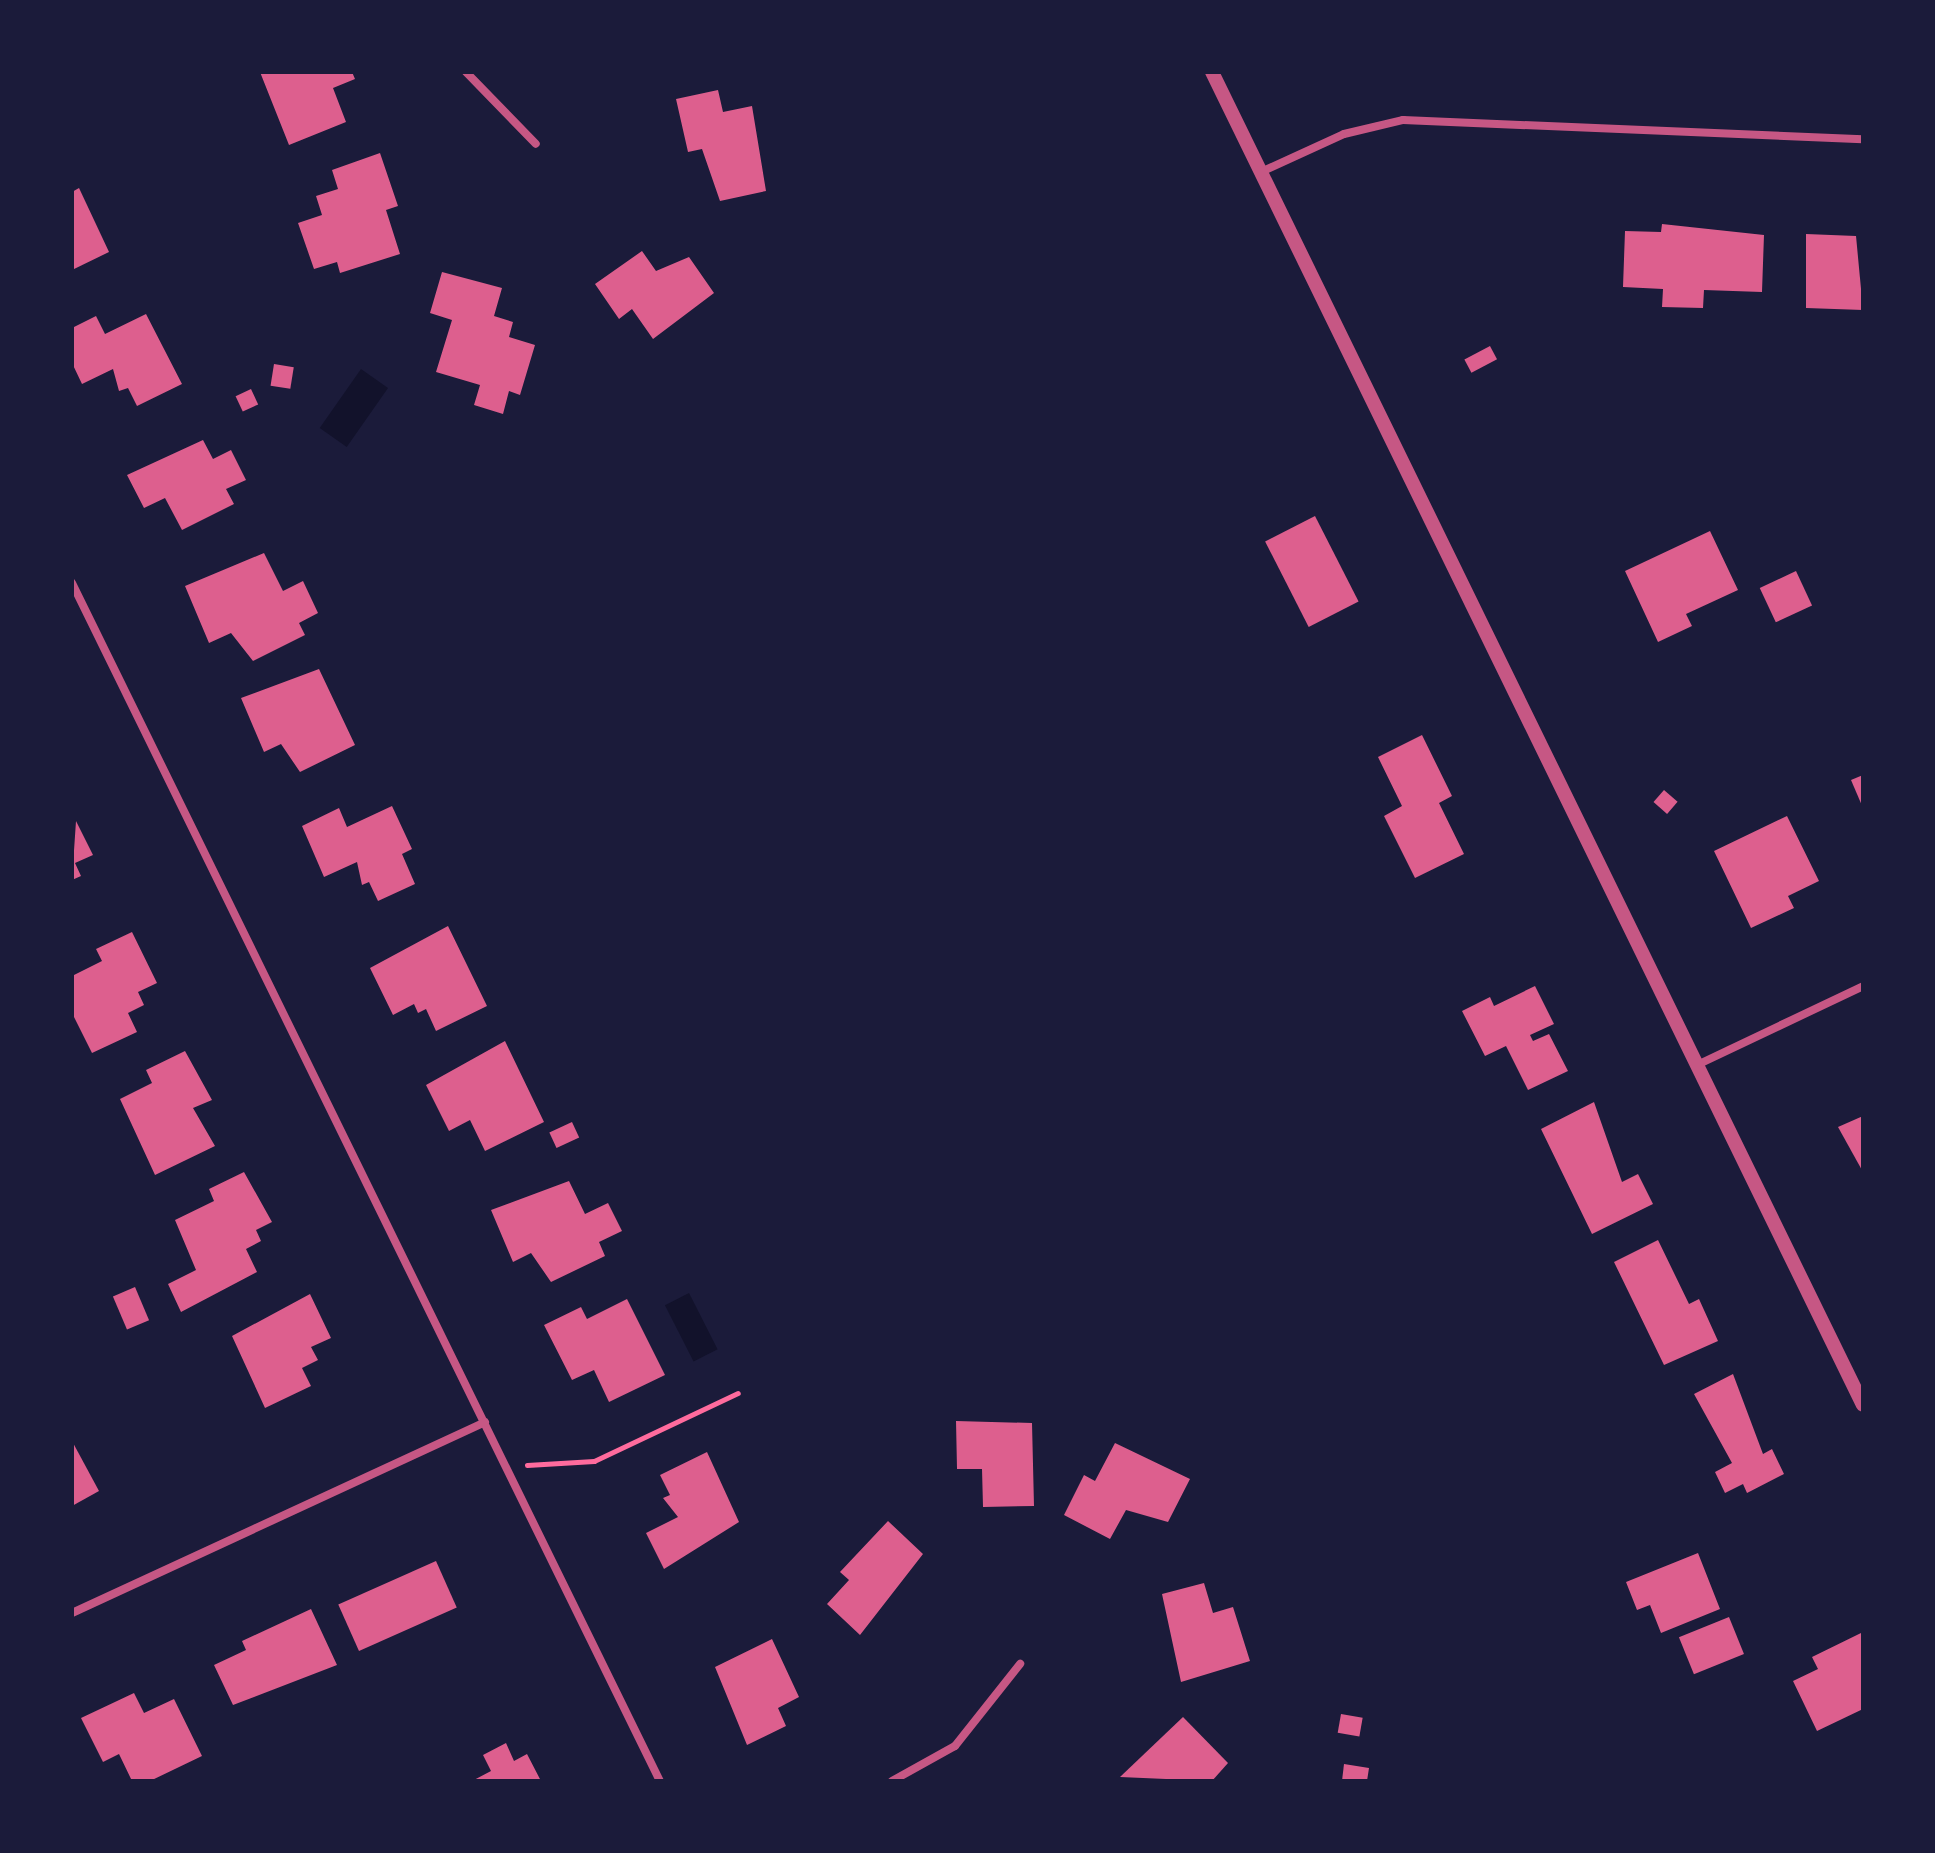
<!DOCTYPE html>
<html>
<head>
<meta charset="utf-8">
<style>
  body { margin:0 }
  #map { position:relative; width:1935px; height:1853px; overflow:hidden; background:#1b1b3a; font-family:"Nunito Sans",sans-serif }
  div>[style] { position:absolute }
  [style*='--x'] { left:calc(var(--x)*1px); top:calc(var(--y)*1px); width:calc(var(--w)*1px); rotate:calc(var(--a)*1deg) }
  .water>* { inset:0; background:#12122b; transform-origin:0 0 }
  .building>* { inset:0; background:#dd5f8e; transform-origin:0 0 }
  .path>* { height:5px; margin:-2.5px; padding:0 2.5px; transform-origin:2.5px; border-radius:2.5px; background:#ff6b9d }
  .minor>* { height:8px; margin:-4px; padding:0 4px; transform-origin:4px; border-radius:4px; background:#c65784 }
  .tertiary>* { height:14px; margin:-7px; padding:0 7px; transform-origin:7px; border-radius:7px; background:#c65784 }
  span { translate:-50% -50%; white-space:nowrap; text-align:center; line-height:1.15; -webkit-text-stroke:6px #1b1b3a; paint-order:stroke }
  .frame { position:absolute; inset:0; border:74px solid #1b1b3a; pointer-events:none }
</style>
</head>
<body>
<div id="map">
  <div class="water">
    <div style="left:361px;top:369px;width:33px;height:72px;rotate:35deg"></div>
    <div style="left:689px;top:1293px;width:63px;height:27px;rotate:63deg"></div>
  </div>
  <div class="building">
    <div style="clip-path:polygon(260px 72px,352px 72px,355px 79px,333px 88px,346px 122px,289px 145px)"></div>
    <div style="clip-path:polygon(718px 90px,723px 112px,752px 106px,766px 191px,720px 201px,702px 149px,688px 152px,676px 99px)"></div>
    <div style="clip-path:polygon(380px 153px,398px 206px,386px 210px,400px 254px,340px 273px,337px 262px,314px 269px,298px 223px,322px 215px,316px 196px,338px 189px,332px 170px)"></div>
    <div style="clip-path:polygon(79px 188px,109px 252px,72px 270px,72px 192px)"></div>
    <div style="clip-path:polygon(1662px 224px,1764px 235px,1762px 292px,1704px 290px,1703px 308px,1662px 307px,1663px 289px,1623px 287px,1625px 231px,1661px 232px)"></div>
    <div style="clip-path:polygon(1806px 234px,1856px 236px,1863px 310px,1806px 308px)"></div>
    <div style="clip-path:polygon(642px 251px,656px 271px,689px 257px,714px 293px,653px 339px,632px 309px,619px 319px,595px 284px)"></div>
    <div style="clip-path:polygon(442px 272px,502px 288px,494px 316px,513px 322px,509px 337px,535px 345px,520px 395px,509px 391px,503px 414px,474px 405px,480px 385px,436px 372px,452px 320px,430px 313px)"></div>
    <div style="clip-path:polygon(146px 314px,182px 384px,137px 406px,128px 388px,119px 391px,113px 369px,82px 384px,72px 363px,72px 328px,96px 316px,105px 334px)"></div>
    <div style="left:1490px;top:346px;width:15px;height:29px;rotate:62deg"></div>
    <div style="left:274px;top:364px;width:20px;height:22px;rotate:9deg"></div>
    <div style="left:251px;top:389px;width:17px;height:17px;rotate:65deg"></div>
    <div style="clip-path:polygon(203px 440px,213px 459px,231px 450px,246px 480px,226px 489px,234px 504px,182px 530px,165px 498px,144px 508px,127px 475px)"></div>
    <div style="left:1315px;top:516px;width:96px;height:56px;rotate:63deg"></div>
    <div style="clip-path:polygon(1710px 531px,1738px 590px,1686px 614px,1692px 626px,1658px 642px,1625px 571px)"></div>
    <div style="clip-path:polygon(264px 553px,283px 591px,303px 581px,318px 613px,299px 623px,305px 635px,253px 661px,231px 633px,209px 643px,185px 586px)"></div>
    <div style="left:1796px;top:571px;width:38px;height:40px;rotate:65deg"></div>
    <div style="clip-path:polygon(319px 669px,355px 745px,300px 772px,281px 744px,264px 752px,241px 698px)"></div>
    <div style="clip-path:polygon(1422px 735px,1452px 796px,1439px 803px,1464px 854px,1415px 878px,1384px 816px,1402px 806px,1378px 757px)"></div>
    <div style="clip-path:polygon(1863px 775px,1863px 808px,1851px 780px)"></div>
    <div style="left:1664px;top:790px;width:18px;height:16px;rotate:41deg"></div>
    <div style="clip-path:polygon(392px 806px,412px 849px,402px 854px,415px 884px,378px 901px,369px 882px,362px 885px,357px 862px,324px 877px,302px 826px,339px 808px,347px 827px)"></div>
    <div style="clip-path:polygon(1787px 816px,1819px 881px,1788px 896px,1794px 908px,1751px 928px,1714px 851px)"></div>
    <div style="clip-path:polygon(76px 821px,93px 855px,75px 863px,81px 876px,72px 880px)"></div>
    <div style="clip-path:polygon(448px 926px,487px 1006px,436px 1031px,426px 1009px,418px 1013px,414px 1004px,393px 1015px,370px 968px)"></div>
    <div style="clip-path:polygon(132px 932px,157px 983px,138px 992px,144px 1005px,128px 1013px,137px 1032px,92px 1053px,72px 1013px,72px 976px,102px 961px,96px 949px)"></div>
    <div style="clip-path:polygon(1535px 986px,1554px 1024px,1530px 1035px,1533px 1041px,1549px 1034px,1568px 1071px,1528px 1090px,1506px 1046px,1485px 1056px,1462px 1011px,1490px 997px,1494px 1006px)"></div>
    <div style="clip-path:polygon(505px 1041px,544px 1122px,485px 1151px,470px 1120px,449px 1131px,426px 1085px)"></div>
    <div style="clip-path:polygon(185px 1051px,212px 1100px,193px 1108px,215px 1146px,155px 1175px,120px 1099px,152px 1083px,146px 1070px)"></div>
    <div style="clip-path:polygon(1594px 1102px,1622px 1182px,1638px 1174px,1653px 1204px,1592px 1234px,1541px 1129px)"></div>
    <div style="clip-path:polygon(1863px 1116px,1863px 1172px,1838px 1127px)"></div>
    <div style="left:572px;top:1122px;width:17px;height:25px;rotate:65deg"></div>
    <div style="clip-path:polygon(244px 1172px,272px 1222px,256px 1230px,261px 1241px,246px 1249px,257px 1272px,181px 1312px,168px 1284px,196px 1270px,175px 1220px,214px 1201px,209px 1189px)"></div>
    <div style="clip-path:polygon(569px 1181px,585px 1214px,608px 1203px,622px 1231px,599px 1242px,605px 1256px,551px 1282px,531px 1253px,513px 1262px,491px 1210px)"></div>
    <div style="clip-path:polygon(1658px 1240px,1689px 1304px,1699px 1299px,1718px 1341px,1664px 1365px,1614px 1262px)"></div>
    <div style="left:135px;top:1287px;width:36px;height:24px;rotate:67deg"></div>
    <div style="clip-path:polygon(310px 1294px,331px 1338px,311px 1347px,318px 1360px,302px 1368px,311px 1386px,265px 1408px,232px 1336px)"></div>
    <div style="clip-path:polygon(627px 1299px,665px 1375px,609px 1402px,594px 1370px,572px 1380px,544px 1325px,581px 1307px,587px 1319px)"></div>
    <div style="clip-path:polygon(1733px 1374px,1763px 1454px,1772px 1449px,1784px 1474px,1747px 1493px,1743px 1484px,1725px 1493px,1715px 1472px,1732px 1463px,1694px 1394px)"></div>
    <div style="clip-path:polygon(956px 1421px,1032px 1423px,1034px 1506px,983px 1507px,982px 1469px,957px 1469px)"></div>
    <div style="clip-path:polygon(72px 1441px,99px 1491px,72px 1506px)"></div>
    <div style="clip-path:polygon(1115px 1443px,1190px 1479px,1168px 1522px,1126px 1510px,1110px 1539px,1064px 1515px,1084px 1475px,1095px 1481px)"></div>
    <div style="clip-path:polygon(707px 1452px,739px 1522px,664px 1569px,646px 1533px,678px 1517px,663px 1498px,670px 1495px,660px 1475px)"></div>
    <div style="clip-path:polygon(888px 1521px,923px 1554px,860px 1635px,827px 1604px,849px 1580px,840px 1572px)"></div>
    <div style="clip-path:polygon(1698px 1553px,1720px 1609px,1661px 1633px,1650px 1605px,1637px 1610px,1626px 1582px)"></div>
    <div style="left:436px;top:1561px;width:51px;height:107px;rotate:66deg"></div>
    <div style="clip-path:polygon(1204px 1583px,1213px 1613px,1233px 1607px,1250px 1661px,1181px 1682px,1162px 1594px)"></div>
    <div style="clip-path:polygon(311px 1609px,337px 1665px,233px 1705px,214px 1665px,246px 1650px,242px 1641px)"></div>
    <div style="left:1729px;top:1617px;width:40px;height:54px;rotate:68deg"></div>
    <div style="clip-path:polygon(1861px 1633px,1863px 1709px,1817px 1731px,1793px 1681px,1818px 1669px,1812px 1657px)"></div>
    <div style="clip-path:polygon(772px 1639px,799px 1697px,778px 1708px,786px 1726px,747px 1745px,715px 1667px)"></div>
    <div style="clip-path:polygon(134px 1693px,144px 1713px,174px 1699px,202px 1756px,150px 1781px,132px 1781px,119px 1754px,103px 1762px,81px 1718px)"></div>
    <div style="left:1341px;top:1714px;width:22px;height:19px;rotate:10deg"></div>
    <div style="clip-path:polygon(1183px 1717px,1228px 1763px,1212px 1781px,1120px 1777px)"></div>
    <div style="clip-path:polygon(506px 1743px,514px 1761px,527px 1754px,541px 1781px,472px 1781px,491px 1771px,483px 1755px)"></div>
    <div style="clip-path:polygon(1344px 1764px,1369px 1768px,1367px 1781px,1342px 1781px)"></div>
  </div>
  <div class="path">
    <div style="--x:527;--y:1465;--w:67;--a:-3.4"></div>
    <div style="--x:594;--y:1461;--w:159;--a:-25.3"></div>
  </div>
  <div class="minor">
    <div style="--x:466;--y:72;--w:100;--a:45.8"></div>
    <div style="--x:1261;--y:172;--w:91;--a:-24.6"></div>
    <div style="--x:1344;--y:134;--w:61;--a:-13.3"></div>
    <div style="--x:1403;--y:120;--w:460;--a:2.4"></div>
    <div style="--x:72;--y:583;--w:1335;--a:63.86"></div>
    <div style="--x:1697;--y:1065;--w:184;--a:-25.4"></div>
    <div style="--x:72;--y:1613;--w:455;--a:-24.8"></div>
    <div style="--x:892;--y:1781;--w:72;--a:-29.1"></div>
    <div style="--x:955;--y:1746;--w:105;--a:-51.6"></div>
  </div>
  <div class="tertiary">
    <div style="--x:1212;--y:72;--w:1483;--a:63.97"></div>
  </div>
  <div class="frame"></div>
</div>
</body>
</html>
